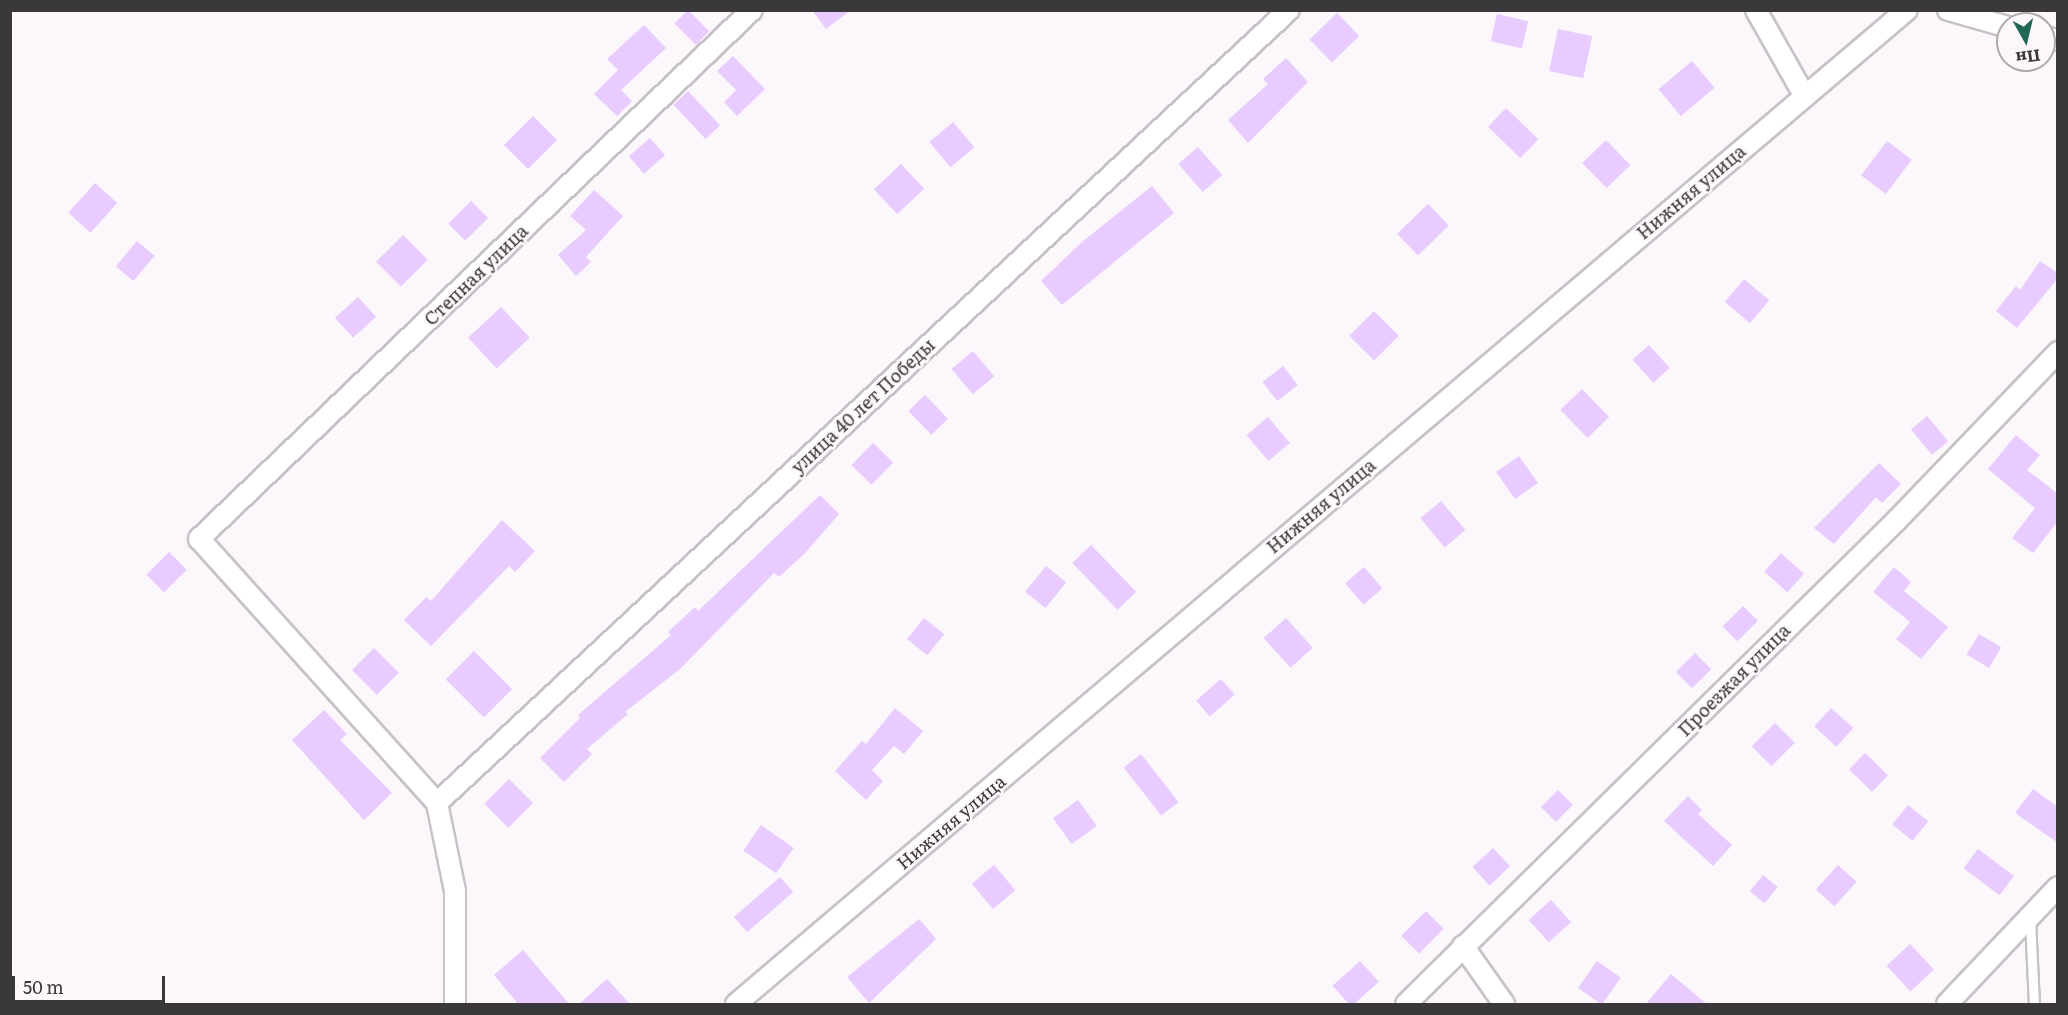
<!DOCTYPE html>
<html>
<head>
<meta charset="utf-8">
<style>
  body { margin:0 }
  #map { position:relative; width:2068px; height:1015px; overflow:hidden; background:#fcf7fb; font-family:Literata,serif }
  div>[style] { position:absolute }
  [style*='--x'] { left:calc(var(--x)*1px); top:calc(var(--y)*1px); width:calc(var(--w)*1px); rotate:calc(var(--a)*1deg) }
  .building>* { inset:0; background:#e8cbff; transform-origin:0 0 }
  .roads { filter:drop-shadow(2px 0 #c7c2c7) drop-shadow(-2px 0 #c7c2c7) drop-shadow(0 2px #c7c2c7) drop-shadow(0 -2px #c7c2c7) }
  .service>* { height:9px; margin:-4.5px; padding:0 4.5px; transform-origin:4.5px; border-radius:4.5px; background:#fff }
  .minor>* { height:20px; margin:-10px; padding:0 10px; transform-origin:10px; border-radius:10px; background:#fff }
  span { translate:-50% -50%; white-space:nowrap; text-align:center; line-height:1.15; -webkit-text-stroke:5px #fcf7fb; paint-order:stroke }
  .street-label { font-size:18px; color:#3a383a }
  .frame { position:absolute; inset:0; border:12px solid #3a383a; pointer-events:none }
  .north { position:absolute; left:1996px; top:12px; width:60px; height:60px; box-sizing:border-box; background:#fcf7fb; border:2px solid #aeabae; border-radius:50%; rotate:172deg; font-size:16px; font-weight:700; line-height:24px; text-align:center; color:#3a383a }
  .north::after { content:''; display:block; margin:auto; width:21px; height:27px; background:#226658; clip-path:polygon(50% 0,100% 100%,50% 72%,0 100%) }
  .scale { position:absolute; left:12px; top:976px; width:153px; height:27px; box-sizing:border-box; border:3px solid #3a383a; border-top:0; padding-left:8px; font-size:18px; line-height:21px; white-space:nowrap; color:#3a383a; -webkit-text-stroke:4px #fcf7fb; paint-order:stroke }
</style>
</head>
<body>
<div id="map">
  <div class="building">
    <div style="left:688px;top:10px;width:30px;height:19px;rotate:45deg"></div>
    <div style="clip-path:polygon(812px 10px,851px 10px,826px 29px)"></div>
    <div style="left:1337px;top:13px;width:32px;height:38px;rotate:46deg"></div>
    <div style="left:1497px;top:14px;width:32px;height:28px;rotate:13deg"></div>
    <div style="clip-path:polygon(644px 25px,666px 48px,621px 90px,632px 101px,617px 116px,594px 94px,618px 70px,607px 59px)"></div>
    <div style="left:1558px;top:29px;width:35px;height:43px;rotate:12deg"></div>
    <div style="clip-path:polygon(733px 56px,765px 89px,737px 116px,724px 102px,736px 90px,717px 71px)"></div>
    <div style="clip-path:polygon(1286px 58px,1308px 82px,1248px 143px,1228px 120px,1268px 84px,1263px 79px)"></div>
    <div style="left:1692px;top:61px;width:35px;height:44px;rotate:50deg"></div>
    <div style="left:688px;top:91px;width:47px;height:20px;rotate:47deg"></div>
    <div style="left:1506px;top:108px;width:45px;height:26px;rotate:44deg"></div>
    <div style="left:533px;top:116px;width:34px;height:41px;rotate:45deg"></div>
    <div style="left:953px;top:122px;width:33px;height:31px;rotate:50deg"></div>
    <div style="left:650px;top:138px;width:23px;height:28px;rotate:49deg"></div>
    <div style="left:1606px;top:140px;width:35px;height:33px;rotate:46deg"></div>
    <div style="left:1887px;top:141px;width:31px;height:43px;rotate:37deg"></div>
    <div style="left:1198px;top:147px;width:37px;height:26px;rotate:49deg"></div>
    <div style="left:901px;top:164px;width:34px;height:37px;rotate:47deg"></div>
    <div style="left:95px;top:183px;width:30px;height:40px;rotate:42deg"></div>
    <div style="clip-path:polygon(1152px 186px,1174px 213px,1062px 305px,1041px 281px,1082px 242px)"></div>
    <div style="clip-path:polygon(594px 190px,623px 216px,586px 257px,591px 262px,576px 276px,558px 255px,586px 230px,570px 216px)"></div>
    <div style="left:471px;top:201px;width:24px;height:32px;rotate:45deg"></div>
    <div style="left:1428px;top:204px;width:30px;height:43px;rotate:46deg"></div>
    <div style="left:403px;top:235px;width:35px;height:38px;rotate:45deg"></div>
    <div style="left:137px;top:241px;width:23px;height:33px;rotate:40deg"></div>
    <div style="clip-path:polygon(2040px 261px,2058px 273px,2058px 278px,2017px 328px,1996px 311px,2016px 286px,2020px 290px)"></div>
    <div style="left:1744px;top:279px;width:33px;height:30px;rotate:40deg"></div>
    <div style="left:358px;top:297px;width:27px;height:31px;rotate:48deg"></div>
    <div style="left:501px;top:307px;width:42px;height:45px;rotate:47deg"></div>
    <div style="left:1374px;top:311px;width:35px;height:35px;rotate:45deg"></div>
    <div style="left:1649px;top:345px;width:31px;height:22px;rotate:48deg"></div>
    <div style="left:973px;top:351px;width:33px;height:28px;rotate:50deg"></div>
    <div style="left:1283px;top:366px;width:24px;height:26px;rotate:52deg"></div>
    <div style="left:1582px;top:389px;width:39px;height:30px;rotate:46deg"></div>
    <div style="left:925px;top:395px;width:33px;height:23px;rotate:46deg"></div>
    <div style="left:1927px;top:416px;width:33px;height:21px;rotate:50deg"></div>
    <div style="left:1268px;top:417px;width:34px;height:28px;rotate:50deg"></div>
    <div style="clip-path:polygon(2016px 435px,2040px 455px,2027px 470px,2058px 494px,2058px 521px,2033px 553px,2012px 538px,2035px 508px,1988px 469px)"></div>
    <div style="left:873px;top:443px;width:28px;height:31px;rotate:44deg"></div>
    <div style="left:1519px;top:456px;width:33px;height:28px;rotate:55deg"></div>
    <div style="clip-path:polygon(1879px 463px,1901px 484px,1882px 503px,1876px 497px,1834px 544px,1814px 528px)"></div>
    <div style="clip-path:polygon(820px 495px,839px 514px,805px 553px,779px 577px,774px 573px,680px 669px,625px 712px,628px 714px,587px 749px,592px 754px,564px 782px,540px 758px,580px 718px,578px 715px,671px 635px,668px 632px,695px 607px,698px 611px)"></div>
    <div style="left:1441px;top:501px;width:38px;height:27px;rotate:50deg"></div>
    <div style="clip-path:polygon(502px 520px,535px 551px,515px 572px,509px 566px,431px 646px,404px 620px,426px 597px,431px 601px)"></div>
    <div style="left:1091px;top:545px;width:65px;height:26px;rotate:46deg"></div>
    <div style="left:169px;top:552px;width:25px;height:32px;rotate:45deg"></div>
    <div style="left:1781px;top:553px;width:31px;height:25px;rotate:42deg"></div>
    <div style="left:1046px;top:566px;width:26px;height:33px;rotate:39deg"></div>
    <div style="left:1364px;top:567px;width:28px;height:25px;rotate:49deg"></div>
    <div style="clip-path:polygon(1894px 567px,1911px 582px,1904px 591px,1948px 627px,1921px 659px,1896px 639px,1910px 622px,1873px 592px)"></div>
    <div style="left:1743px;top:606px;width:21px;height:29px;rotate:45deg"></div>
    <div style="left:924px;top:618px;width:26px;height:27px;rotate:39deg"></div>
    <div style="left:1286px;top:618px;width:40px;height:30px;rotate:48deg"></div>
    <div style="left:1979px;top:634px;width:26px;height:24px;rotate:31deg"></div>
    <div style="left:374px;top:648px;width:35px;height:31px;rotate:45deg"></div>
    <div style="left:474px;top:651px;width:54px;height:40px;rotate:45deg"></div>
    <div style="left:1695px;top:653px;width:23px;height:27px;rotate:45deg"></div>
    <div style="left:1221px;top:679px;width:21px;height:33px;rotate:49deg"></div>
    <div style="clip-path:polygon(895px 708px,923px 731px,904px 754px,894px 746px,872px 770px,883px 781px,866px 800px,835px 771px,862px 741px,866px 744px)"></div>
    <div style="left:1831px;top:708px;width:30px;height:25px;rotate:42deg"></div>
    <div style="clip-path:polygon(324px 710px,347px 734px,340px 740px,392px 793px,364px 820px,292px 740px)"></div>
    <div style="left:1775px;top:723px;width:28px;height:33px;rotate:45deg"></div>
    <div style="left:1865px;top:753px;width:32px;height:23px;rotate:44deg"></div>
    <div style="left:1141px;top:754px;width:61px;height:22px;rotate:52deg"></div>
    <div style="left:509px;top:779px;width:34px;height:35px;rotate:45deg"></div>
    <div style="clip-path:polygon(2033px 789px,2058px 807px,2058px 843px,2015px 813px)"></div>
    <div style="left:1558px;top:790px;width:21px;height:24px;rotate:45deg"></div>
    <div style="clip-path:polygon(1688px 796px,1702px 810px,1698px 814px,1732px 845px,1713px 866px,1664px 821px)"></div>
    <div style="left:1078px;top:800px;width:32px;height:31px;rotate:54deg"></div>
    <div style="left:1908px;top:805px;width:26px;height:25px;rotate:39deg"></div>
    <div style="left:761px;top:825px;width:40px;height:31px;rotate:35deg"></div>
    <div style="left:1493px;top:848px;width:25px;height:28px;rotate:47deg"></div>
    <div style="left:1978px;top:849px;width:45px;height:24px;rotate:37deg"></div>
    <div style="left:994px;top:865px;width:33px;height:29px;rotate:50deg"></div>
    <div style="left:1838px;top:865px;width:25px;height:33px;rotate:42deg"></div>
    <div style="left:1763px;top:875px;width:19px;height:21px;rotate:39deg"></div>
    <div style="left:780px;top:877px;width:20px;height:61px;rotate:49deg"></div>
    <div style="left:1551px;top:900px;width:30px;height:30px;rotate:48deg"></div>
    <div style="left:1426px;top:911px;width:25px;height:35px;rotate:45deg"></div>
    <div style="clip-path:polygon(919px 919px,936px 939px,869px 1003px,847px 977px)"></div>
    <div style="left:1910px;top:944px;width:35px;height:32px;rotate:47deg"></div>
    <div style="clip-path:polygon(523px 950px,570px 1005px,519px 1005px,494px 975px)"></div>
    <div style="left:1360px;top:961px;width:28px;height:37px;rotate:48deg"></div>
    <div style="left:1597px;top:961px;width:29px;height:33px;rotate:35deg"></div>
    <div style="clip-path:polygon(1671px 974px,1708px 1005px,1645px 1005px)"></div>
    <div style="clip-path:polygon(607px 979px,631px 1005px,578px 1005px)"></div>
  </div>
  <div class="roads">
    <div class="service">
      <div style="--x:2030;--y:920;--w:84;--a:87.3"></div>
    </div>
    <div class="minor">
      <div style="--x:1756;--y:10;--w:98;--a:60.5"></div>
      <div style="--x:1948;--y:10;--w:62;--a:15.8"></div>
      <div style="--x:2044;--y:37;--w:14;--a:12"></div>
      <div style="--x:437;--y:803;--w:1164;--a:-42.95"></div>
      <div style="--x:1463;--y:946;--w:71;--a:54.7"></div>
      <div style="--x:455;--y:1004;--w:113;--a:-90"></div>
      <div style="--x:455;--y:891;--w:90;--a:-101.6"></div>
      <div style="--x:437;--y:803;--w:355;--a:-132"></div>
      <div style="--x:199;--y:539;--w:765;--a:-43.73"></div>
      <div style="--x:736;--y:1004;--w:1536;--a:-40.33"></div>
      <div style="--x:1406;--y:1004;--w:689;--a:-44.59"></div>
      <div style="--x:1897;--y:520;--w:233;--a:-46.2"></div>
      <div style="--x:1947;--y:1004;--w:161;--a:-46.5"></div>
    </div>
  </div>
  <div class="street-label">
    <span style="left:1691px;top:192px;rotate:-40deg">Нижняя улица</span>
    <span style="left:476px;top:275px;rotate:-44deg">Степная улица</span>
    <span style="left:863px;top:406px;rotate:-43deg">улица 40 лет Победы</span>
    <span style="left:1321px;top:506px;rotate:-40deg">Нижняя улица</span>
    <span style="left:1734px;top:680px;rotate:-45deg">Проезжая улица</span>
    <span style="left:951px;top:822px;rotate:-40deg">Нижняя улица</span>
  </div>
  <div class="frame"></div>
  <div class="north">Пн</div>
  <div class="scale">50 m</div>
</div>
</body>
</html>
